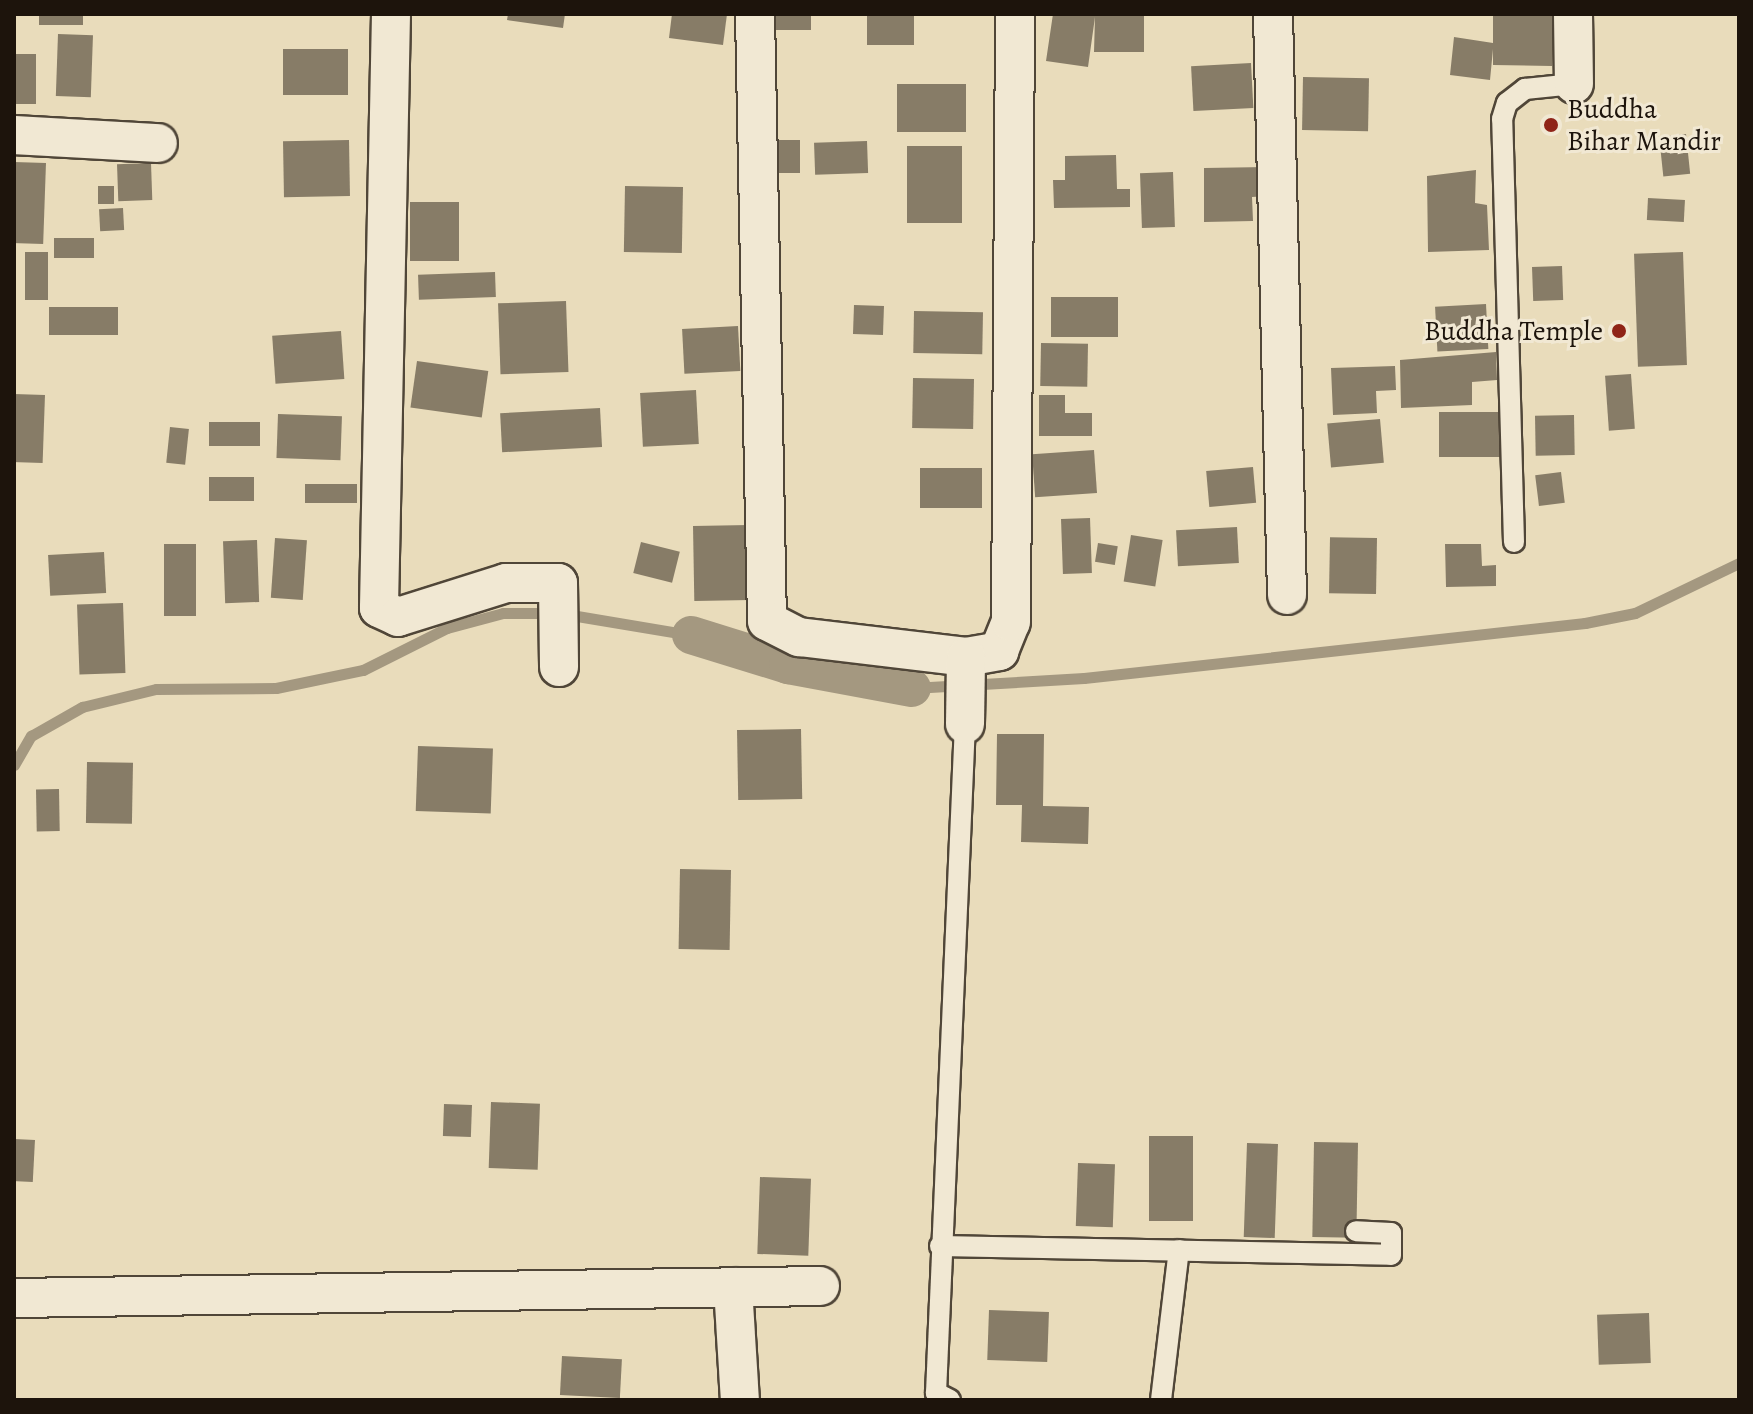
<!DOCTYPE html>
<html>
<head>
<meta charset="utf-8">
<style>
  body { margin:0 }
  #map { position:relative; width:1753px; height:1414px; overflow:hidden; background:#e9dcbb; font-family:Alegreya,serif }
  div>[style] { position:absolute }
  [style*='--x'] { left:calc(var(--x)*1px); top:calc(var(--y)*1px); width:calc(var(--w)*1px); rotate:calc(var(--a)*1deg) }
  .stream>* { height:11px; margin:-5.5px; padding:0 5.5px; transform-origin:5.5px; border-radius:5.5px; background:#a49880 }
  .canal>* { height:38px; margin:-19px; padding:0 19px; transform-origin:19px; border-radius:19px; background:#a49880 }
  .building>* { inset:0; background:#877c67; transform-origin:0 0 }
  .roads { filter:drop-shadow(2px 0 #504638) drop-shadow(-2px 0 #504638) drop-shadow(0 2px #504638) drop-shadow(0 -2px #504638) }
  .service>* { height:20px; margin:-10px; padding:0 10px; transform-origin:10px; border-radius:10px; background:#f1e8d3 }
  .minor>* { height:38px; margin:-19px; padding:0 19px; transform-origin:19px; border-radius:19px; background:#f1e8d3 }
  .dots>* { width:22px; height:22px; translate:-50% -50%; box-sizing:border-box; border:4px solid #f1e8d3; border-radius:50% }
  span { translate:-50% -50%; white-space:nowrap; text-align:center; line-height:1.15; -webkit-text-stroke:6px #f1e8d3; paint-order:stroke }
  .poi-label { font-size:28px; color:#1d140c }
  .left { translate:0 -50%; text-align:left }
  .right { translate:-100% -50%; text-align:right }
  .frame { position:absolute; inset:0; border:16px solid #1d140c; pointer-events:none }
</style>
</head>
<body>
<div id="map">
  <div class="stream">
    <div style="--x:912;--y:688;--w:172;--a:-3.3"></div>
    <div style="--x:1084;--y:678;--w:504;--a:-6.26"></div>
    <div style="--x:1585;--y:623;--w:51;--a:-11.3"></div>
    <div style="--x:1635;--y:613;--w:115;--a:-25.7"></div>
    <div style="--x:14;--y:765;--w:34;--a:-60"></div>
    <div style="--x:31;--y:736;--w:59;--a:-29.6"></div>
    <div style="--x:82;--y:707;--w:76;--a:-13.7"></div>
    <div style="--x:156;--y:689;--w:120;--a:-0.5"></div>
    <div style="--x:276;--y:688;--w:89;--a:-11.7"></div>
    <div style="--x:363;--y:670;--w:94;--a:-26.6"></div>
    <div style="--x:447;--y:628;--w:58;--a:-15"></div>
    <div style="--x:503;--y:613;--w:56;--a:0"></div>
    <div style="--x:559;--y:613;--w:134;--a:9.5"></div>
  </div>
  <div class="canal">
    <div style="--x:691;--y:635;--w:102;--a:17.2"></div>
    <div style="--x:788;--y:665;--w:126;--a:10.5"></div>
  </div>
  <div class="building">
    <div style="left:39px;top:14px;width:44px;height:11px"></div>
    <div style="clip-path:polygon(508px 14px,565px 14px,563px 28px,507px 20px)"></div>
    <div style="clip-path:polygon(672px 14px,727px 14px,723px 45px,669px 38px)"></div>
    <div style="left:773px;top:14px;width:38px;height:16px"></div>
    <div style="left:867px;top:14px;width:47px;height:31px"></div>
    <div style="clip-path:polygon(1053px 14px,1144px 14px,1144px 52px,1094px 52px,1095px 17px,1088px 67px,1046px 61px)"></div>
    <div style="clip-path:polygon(1493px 14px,1552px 14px,1552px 66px,1493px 65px,1493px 49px,1490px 80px,1450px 75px,1454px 37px,1493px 43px)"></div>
    <div style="left:58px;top:34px;width:35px;height:62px;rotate:2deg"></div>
    <div style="left:283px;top:49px;width:65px;height:46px"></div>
    <div style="left:14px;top:54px;width:22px;height:50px"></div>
    <div style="left:1251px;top:63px;width:45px;height:60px;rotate:87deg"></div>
    <div style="left:1303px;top:77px;width:66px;height:53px;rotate:1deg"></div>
    <div style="left:966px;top:84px;width:48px;height:69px;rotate:90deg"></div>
    <div style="left:1686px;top:134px;width:40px;height:27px;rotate:84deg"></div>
    <div style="left:349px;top:140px;width:56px;height:66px;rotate:89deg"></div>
    <div style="left:775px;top:140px;width:25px;height:33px"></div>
    <div style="left:867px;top:141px;width:32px;height:53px;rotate:88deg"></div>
    <div style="left:907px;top:146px;width:55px;height:77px"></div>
    <div style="clip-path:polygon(1116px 155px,1117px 189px,1130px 189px,1130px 207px,1054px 208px,1053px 180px,1065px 180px,1065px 156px)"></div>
    <div style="left:14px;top:162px;width:32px;height:81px;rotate:2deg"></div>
    <div style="left:151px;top:163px;width:37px;height:34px;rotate:88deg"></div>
    <div style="clip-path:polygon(1267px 167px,1268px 196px,1252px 197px,1253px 221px,1204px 222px,1204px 168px)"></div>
    <div style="clip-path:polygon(1476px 170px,1475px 203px,1487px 205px,1489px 250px,1428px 252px,1427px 176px)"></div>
    <div style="left:1173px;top:172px;width:55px;height:33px;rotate:88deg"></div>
    <div style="left:98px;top:186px;width:16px;height:18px"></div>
    <div style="left:625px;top:186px;width:58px;height:66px;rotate:1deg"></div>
    <div style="left:1648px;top:198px;width:37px;height:22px;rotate:3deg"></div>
    <div style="left:410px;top:202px;width:49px;height:59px"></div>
    <div style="left:123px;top:208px;width:22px;height:24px;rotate:87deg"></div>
    <div style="left:54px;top:238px;width:40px;height:20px"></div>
    <div style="left:25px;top:252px;width:23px;height:48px"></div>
    <div style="left:1683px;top:252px;width:113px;height:49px;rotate:88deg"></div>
    <div style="left:1562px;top:266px;width:34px;height:30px;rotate:88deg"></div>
    <div style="left:495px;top:272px;width:25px;height:77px;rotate:88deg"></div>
    <div style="left:1118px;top:297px;width:40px;height:67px;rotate:90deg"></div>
    <div style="left:566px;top:301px;width:71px;height:68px;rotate:88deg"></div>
    <div style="left:1486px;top:304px;width:45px;height:51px;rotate:87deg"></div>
    <div style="left:854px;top:305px;width:30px;height:29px;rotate:2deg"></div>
    <div style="left:118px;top:307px;width:28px;height:69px;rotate:90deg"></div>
    <div style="left:914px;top:311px;width:69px;height:42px;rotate:1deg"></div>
    <div style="left:738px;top:326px;width:45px;height:56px;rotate:87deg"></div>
    <div style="left:341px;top:331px;width:48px;height:69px;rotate:86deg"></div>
    <div style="left:1041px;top:343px;width:47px;height:43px;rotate:1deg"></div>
    <div style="clip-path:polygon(1496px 352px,1497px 380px,1472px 382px,1472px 405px,1401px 408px,1400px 360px)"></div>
    <div style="left:417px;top:361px;width:72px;height:47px;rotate:8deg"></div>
    <div style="clip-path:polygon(1395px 366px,1396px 390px,1376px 391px,1377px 413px,1333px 415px,1331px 368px)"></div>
    <div style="left:1631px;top:374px;width:55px;height:26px;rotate:86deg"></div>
    <div style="left:913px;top:378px;width:61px;height:50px;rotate:1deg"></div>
    <div style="left:696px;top:390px;width:54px;height:56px;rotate:87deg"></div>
    <div style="left:14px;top:394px;width:31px;height:68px;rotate:2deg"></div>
    <div style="clip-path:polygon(1039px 395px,1065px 395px,1065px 413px,1092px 413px,1092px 436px,1039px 436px)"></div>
    <div style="left:600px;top:408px;width:39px;height:100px;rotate:87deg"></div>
    <div style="left:1439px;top:412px;width:61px;height:45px"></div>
    <div style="left:278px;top:414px;width:64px;height:44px;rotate:2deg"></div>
    <div style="left:1574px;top:415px;width:40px;height:39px;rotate:89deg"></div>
    <div style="left:1380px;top:419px;width:44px;height:53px;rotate:85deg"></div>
    <div style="left:209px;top:422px;width:51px;height:24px"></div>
    <div style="left:170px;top:427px;width:19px;height:36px;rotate:6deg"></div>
    <div style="left:1094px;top:450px;width:43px;height:62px;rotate:86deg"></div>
    <div style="left:1253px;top:467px;width:36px;height:47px;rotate:85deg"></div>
    <div style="left:920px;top:468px;width:62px;height:40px"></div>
    <div style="left:1561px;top:472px;width:31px;height:26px;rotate:83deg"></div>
    <div style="left:209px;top:477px;width:45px;height:24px"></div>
    <div style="left:357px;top:484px;width:19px;height:52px;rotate:90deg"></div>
    <div style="left:1090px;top:518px;width:55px;height:29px;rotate:88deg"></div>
    <div style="left:749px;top:525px;width:75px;height:56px;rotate:89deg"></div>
    <div style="left:1237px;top:527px;width:36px;height:61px;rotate:87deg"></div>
    <div style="left:1131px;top:535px;width:32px;height:47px;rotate:9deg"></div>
    <div style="left:275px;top:538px;width:32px;height:60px;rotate:4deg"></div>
    <div style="left:1377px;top:538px;width:56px;height:47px;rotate:91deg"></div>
    <div style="left:257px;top:540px;width:62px;height:34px;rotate:88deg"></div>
    <div style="left:641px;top:542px;width:40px;height:32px;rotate:14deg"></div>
    <div style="left:1098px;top:543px;width:20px;height:19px;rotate:9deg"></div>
    <div style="left:164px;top:544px;width:32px;height:72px"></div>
    <div style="clip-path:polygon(1445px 544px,1481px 544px,1482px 566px,1496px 565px,1496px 586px,1446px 587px)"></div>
    <div style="left:104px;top:552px;width:41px;height:56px;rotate:87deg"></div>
    <div style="left:123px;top:603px;width:70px;height:46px;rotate:88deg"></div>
    <div style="left:801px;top:729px;width:70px;height:64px;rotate:89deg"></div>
    <div style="clip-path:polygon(997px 734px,1044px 734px,1043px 806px,1089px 807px,1088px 844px,1021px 842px,1022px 805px,996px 805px)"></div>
    <div style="left:418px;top:746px;width:75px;height:65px;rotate:2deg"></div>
    <div style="left:87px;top:762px;width:46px;height:61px;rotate:1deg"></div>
    <div style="left:59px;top:789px;width:42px;height:23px;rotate:89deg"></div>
    <div style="left:680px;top:869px;width:51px;height:80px;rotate:1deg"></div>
    <div style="left:491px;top:1102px;width:49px;height:66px;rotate:2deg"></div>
    <div style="left:444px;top:1104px;width:28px;height:32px;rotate:2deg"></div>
    <div style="left:1149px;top:1136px;width:44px;height:85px"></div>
    <div style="left:14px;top:1139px;width:21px;height:42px;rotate:3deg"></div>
    <div style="left:1314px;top:1142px;width:44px;height:95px;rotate:1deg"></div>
    <div style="left:1247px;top:1143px;width:31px;height:94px;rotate:2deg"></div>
    <div style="left:1078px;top:1163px;width:37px;height:63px;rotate:2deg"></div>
    <div style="left:760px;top:1177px;width:51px;height:77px;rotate:2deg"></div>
    <div style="left:989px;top:1310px;width:60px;height:50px;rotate:2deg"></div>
    <div style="left:1649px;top:1313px;width:50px;height:52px;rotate:88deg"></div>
    <div style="left:562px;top:1356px;width:60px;height:39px;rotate:3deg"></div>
  </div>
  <div class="roads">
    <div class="service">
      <div style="--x:1514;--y:542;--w:423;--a:-91.6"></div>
      <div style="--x:1502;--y:119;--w:17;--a:-73"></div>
      <div style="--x:1507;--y:103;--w:23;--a:-38"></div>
      <div style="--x:1525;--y:89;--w:49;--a:-5.8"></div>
      <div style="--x:940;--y:1246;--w:451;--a:1.1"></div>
      <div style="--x:1391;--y:1255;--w:22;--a:-90"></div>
      <div style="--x:1391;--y:1233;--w:35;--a:-177"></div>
      <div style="--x:950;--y:1400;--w:16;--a:-153"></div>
      <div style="--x:936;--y:1393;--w:670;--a:-87.52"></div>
      <div style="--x:1161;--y:1400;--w:151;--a:-83.2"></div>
    </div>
    <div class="minor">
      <div style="--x:391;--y:14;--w:594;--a:91.16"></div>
      <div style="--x:379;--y:608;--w:21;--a:25"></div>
      <div style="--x:398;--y:617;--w:113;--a:-17.5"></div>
      <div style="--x:506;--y:583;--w:52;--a:0"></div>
      <div style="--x:558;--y:583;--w:84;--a:89.3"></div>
      <div style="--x:755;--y:14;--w:607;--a:88.87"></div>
      <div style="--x:767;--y:621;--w:36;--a:27"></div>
      <div style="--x:799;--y:637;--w:168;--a:6.8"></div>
      <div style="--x:966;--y:657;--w:34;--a:-10"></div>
      <div style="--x:999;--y:651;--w:31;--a:-68"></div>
      <div style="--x:1011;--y:622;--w:608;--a:-89.62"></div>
      <div style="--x:1273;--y:14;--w:581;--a:88.62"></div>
      <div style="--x:1573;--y:14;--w:70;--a:89.2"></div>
      <div style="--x:14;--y:135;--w:144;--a:3.2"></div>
      <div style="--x:965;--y:724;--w:67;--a:-89.1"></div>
      <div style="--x:733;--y:1287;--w:113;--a:86.5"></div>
      <div style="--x:14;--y:1298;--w:806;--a:-0.85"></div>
    </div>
  </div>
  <div class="dots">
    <div style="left:1551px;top:125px;background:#8f2418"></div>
    <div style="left:1619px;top:331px;background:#8f2418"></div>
  </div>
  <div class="poi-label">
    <span class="left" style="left:1567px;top:125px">Buddha<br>Bihar Mandir</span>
    <span class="right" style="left:1603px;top:331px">Buddha Temple</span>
  </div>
  <div class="frame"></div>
</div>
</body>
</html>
